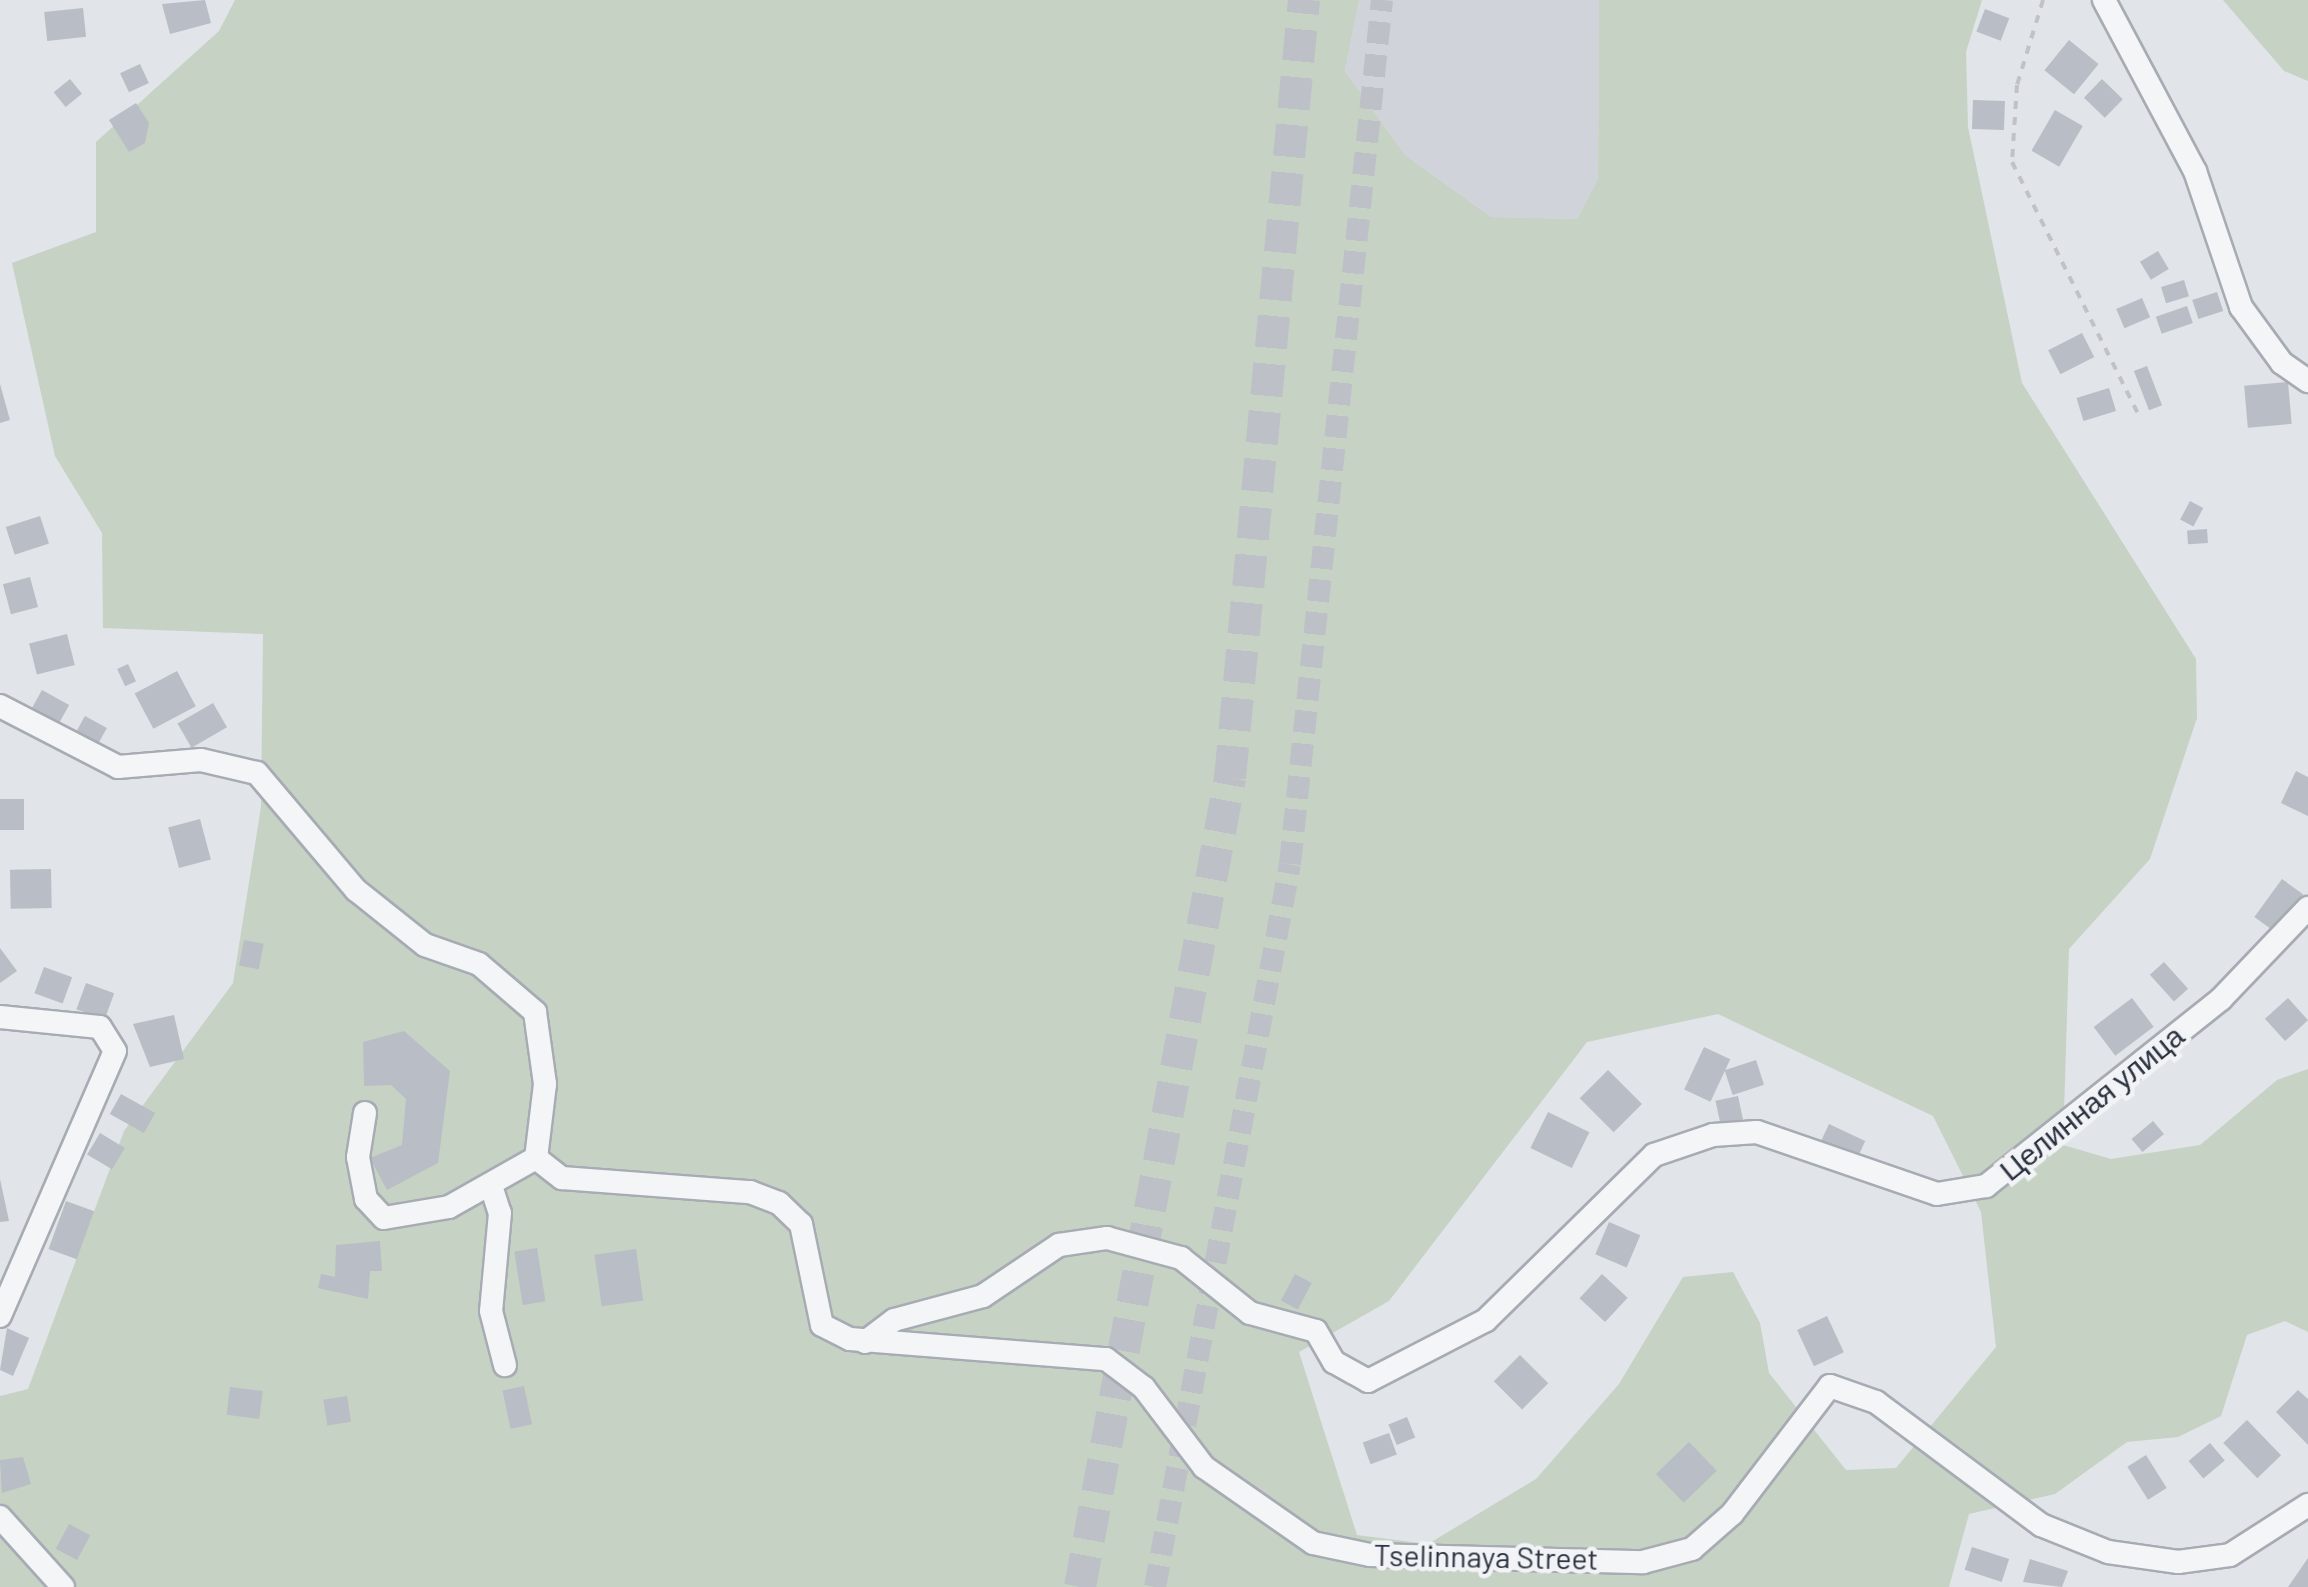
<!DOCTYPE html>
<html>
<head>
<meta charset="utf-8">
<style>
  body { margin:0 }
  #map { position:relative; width:2308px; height:1587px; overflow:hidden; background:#e1e4e9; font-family:Barlow,sans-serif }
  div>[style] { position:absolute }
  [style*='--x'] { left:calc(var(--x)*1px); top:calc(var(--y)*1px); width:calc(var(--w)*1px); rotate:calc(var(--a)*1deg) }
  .built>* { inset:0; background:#d0d3da }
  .green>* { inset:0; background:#c6d2c3 }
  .building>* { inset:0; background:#b9bdc5; transform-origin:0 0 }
  .minor-tunnel>* { height:22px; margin-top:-11px; transform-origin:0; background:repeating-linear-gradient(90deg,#bdc0c7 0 22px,transparent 0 33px) }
  .highway-tunnel>* { height:32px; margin-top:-16px; transform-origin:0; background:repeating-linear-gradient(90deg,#bdc0c7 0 32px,transparent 0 48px) }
  .path>* { height:4px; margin-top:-2px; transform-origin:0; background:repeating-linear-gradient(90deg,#c0c2c7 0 8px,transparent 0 16px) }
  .roads { filter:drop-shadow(2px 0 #a7abb3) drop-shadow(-2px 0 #a7abb3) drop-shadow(0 2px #a7abb3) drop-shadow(0 -2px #a7abb3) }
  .minor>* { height:22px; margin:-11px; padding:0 11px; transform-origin:11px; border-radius:11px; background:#f4f5f7 }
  span { translate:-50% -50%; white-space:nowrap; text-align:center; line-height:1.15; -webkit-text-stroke:9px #f1f3f6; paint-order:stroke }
  .street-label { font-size:30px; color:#2b323f }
</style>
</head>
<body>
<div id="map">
  <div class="built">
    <div style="clip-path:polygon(1359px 0,1599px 0,1598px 179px,1577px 219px,1491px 217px,1405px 155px,1345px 71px)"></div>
  </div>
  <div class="green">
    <div style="clip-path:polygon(evenodd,235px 0,1359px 0,1345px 71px,1405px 155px,1491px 217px,1577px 219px,1598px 179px,1599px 0,1982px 0,1966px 52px,1968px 127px,2022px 383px,2196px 659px,2197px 718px,2150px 859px,2069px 949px,2063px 1145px,2111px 1159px,2200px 1145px,2277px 1080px,2308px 1069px,2308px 1332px,2285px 1321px,2247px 1335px,2221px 1416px,2178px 1437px,2127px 1442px,2055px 1494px,1969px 1514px,1949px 1587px,0 1587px,0 1396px,28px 1389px,124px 1131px,233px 983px,261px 807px,263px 634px,103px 628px,102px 533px,55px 456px,12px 263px,96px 232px,96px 142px,219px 31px,235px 0,1718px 1014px,1933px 1116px,1981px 1212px,1996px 1347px,1896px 1468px,1846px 1470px,1769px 1373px,1760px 1323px,1733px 1272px,1683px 1277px,1619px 1384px,1536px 1479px,1428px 1544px,1357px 1535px,1299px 1352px,1389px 1301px,1587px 1042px,1718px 1014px)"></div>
    <div style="clip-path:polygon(2223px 0,2308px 0,2308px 81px,2284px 71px)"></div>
  </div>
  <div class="building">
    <div style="clip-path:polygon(205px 0,211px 23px,170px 34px,162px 4px)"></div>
    <div style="left:83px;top:8px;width:29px;height:39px;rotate:84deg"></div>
    <div style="left:1985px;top:9px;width:26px;height:24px;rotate:21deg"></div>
    <div style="left:2069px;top:40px;width:38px;height:39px;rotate:39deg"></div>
    <div style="left:140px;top:64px;width:21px;height:22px;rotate:65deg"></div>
    <div style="left:70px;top:79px;width:19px;height:21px;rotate:51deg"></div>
    <div style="left:2102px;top:79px;width:29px;height:26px;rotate:44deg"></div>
    <div style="left:1973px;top:100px;width:32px;height:29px;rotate:2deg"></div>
    <div style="clip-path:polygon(136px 103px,149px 123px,145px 143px,129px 152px,109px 120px)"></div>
    <div style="left:2055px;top:110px;width:32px;height:47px;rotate:30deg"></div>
    <div style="left:2158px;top:251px;width:21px;height:21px;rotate:59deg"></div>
    <div style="left:2184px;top:280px;width:17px;height:24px;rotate:73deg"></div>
    <div style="left:2217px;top:292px;width:20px;height:26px;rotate:72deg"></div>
    <div style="left:2142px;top:298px;width:21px;height:28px;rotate:67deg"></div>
    <div style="left:2187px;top:306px;width:18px;height:33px;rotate:71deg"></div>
    <div style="left:2082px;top:333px;width:27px;height:38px;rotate:63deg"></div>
    <div style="left:2147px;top:366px;width:42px;height:14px;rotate:69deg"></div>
    <div style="left:2288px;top:382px;width:42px;height:44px;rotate:85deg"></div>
    <div style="clip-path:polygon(0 384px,10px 420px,0 423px)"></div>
    <div style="left:2109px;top:388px;width:24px;height:34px;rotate:73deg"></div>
    <div style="left:2190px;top:501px;width:15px;height:21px;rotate:28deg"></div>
    <div style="left:40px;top:516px;width:29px;height:36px;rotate:72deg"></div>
    <div style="left:2207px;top:529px;width:14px;height:20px;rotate:86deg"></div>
    <div style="left:30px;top:577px;width:31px;height:28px;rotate:75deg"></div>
    <div style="left:67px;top:634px;width:32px;height:39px;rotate:76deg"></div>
    <div style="left:128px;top:664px;width:19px;height:12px;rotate:65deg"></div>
    <div style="left:177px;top:671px;width:40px;height:48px;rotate:62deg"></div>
    <div style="left:42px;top:690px;width:31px;height:24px;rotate:29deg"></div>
    <div style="left:213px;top:703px;width:28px;height:41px;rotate:60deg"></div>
    <div style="left:85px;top:716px;width:25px;height:17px;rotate:29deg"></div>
    <div style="clip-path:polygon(2296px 771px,2308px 777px,2308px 816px,2281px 803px)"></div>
    <div style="left:0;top:799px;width:24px;height:31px"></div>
    <div style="left:200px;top:819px;width:42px;height:33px;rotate:75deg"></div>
    <div style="left:51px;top:869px;width:39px;height:41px;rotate:89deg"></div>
    <div style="left:2282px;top:879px;width:26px;height:47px;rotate:36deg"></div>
    <div style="left:244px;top:940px;width:20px;height:26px;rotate:11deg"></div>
    <div style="clip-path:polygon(0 948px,17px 971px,0 983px)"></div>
    <div style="left:2164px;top:962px;width:36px;height:19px;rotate:48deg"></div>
    <div style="left:44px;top:967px;width:30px;height:28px;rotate:20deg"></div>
    <div style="left:86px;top:983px;width:30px;height:28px;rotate:20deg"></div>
    <div style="left:2132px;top:998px;width:36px;height:48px;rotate:53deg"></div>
    <div style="left:2288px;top:998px;width:30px;height:31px;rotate:48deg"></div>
    <div style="clip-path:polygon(174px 1015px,184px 1059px,150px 1067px,133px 1024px)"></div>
    <div style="clip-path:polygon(404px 1031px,450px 1071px,438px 1163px,387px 1190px,370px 1158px,402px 1145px,406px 1099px,391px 1085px,364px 1086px,363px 1042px)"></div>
    <div style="left:1704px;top:1047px;width:29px;height:47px;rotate:25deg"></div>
    <div style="left:1756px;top:1060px;width:26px;height:33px;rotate:72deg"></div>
    <div style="left:1608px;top:1070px;width:48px;height:40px;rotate:45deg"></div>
    <div style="left:121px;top:1094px;width:39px;height:23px;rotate:29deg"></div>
    <div style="left:1738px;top:1096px;width:24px;height:23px;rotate:78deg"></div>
    <div style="left:1548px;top:1112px;width:46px;height:40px;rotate:26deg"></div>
    <div style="left:2153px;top:1121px;width:17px;height:28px;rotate:50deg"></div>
    <div style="left:1829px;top:1124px;width:40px;height:29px;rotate:25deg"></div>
    <div style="left:100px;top:1133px;width:29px;height:25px;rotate:31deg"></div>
    <div style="clip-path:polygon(0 1179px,9px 1221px,0 1222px)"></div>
    <div style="left:66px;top:1201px;width:30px;height:51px;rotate:20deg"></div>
    <div style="left:1609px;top:1222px;width:34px;height:35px;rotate:23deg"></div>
    <div style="clip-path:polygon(380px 1241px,382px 1271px,370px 1271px,368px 1299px,318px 1288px,321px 1274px,335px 1277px,336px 1245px)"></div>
    <div style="left:537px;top:1248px;width:54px;height:23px;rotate:81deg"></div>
    <div style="left:636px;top:1249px;width:52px;height:42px;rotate:82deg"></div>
    <div style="left:1295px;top:1274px;width:19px;height:30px;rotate:28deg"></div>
    <div style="left:1602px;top:1274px;width:35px;height:33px;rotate:43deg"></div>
    <div style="left:1827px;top:1316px;width:40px;height:33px;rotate:65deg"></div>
    <div style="clip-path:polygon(7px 1328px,29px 1338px,13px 1376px,0 1370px)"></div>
    <div style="left:1520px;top:1355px;width:40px;height:37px;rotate:45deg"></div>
    <div style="left:524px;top:1386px;width:39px;height:22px;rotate:78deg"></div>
    <div style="left:230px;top:1387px;width:33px;height:28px;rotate:7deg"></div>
    <div style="clip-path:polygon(2298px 1390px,2308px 1399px,2308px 1445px,2276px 1412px)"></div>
    <div style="left:347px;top:1396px;width:26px;height:24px;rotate:81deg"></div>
    <div style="left:1407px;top:1417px;width:22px;height:20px;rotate:68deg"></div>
    <div style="left:2247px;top:1420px;width:49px;height:33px;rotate:46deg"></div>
    <div style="left:1389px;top:1433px;width:23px;height:28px;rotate:70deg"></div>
    <div style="left:1689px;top:1442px;width:40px;height:46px;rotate:46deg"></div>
    <div style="left:2210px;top:1443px;width:23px;height:28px;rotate:50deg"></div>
    <div style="left:2146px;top:1455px;width:39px;height:22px;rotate:58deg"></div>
    <div style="clip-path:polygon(23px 1457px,31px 1484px,2px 1493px,0 1460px)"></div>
    <div style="left:69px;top:1524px;width:24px;height:28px;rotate:28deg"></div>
    <div style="left:1972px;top:1547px;width:39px;height:24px;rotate:18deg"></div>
    <div style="clip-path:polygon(2308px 1558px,2308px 1587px,2288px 1587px)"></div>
    <div style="clip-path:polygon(2030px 1559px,2068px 1571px,2062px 1587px,2023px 1582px)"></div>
  </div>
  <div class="minor-tunnel">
    <div style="--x:1155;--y:1587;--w:735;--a:-79.42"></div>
    <div style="--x:1290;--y:864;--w:869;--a:-83.92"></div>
  </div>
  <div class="highway-tunnel">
    <div style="--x:1080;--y:1587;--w:823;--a:-79.5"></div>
    <div style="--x:1230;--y:778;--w:782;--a:-84.57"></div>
  </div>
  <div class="path">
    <div style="--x:2043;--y:0;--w:89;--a:107"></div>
    <div style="--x:2017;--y:85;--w:77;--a:93.7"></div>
    <div style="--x:2012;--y:162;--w:280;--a:63.4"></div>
  </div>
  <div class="roads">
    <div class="minor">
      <div style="--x:2104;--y:0;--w:194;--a:62"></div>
      <div style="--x:2195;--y:171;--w:144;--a:71.3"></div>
      <div style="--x:2241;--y:307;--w:69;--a:53.8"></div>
      <div style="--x:2282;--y:363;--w:32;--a:35"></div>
      <div style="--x:0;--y:706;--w:133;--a:27.3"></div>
      <div style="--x:118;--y:767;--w:83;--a:-4.8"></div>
      <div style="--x:201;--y:760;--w:57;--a:13.1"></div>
      <div style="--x:257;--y:773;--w:153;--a:49.8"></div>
      <div style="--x:356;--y:890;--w:88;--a:38.6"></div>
      <div style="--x:425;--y:945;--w:57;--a:19.4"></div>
      <div style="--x:479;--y:964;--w:74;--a:40.6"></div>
      <div style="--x:535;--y:1012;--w:73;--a:82.1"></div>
      <div style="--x:545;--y:1084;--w:75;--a:96.9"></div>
      <div style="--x:536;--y:1158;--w:33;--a:38"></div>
      <div style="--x:562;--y:1178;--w:189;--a:4.3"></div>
      <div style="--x:750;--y:1192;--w:31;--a:21"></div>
      <div style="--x:779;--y:1203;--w:30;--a:44"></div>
      <div style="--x:801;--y:1224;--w:103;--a:78.3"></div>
      <div style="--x:822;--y:1325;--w:31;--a:27"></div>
      <div style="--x:850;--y:1339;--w:257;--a:4.5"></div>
      <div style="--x:1106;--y:1359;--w:48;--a:37.3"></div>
      <div style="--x:1144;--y:1388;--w:99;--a:52.8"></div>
      <div style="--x:1204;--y:1467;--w:133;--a:34.9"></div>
      <div style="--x:1313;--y:1543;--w:58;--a:11.9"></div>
      <div style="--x:1370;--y:1555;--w:273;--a:1.5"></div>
      <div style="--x:1643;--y:1562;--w:51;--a:-14.9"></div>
      <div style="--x:1692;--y:1549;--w:53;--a:-41.2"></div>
      <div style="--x:1732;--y:1514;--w:161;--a:-52.6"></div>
      <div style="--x:1830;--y:1386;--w:49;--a:19.2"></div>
      <div style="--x:1876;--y:1402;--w:206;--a:36.7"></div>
      <div style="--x:2041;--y:1525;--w:72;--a:21.9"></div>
      <div style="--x:2108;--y:1552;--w:71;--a:8.1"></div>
      <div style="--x:2178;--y:1562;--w:52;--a:-7.7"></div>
      <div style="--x:2230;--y:1555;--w:93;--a:-32.7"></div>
      <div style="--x:0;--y:1017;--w:100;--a:5.7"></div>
      <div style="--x:100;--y:1027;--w:28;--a:58"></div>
      <div style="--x:115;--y:1051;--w:289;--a:113.5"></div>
      <div style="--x:365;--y:1113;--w:45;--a:99"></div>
      <div style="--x:358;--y:1157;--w:43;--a:79.2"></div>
      <div style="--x:366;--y:1199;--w:26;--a:47"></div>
      <div style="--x:384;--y:1218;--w:66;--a:-9.6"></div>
      <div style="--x:449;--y:1207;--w:100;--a:-29.4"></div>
      <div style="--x:492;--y:1189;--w:25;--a:72"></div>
      <div style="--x:500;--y:1213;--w:98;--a:95.2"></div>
      <div style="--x:491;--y:1311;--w:56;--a:75.5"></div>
      <div style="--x:865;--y:1342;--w:36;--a:-37"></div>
      <div style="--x:894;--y:1320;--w:92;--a:-15.1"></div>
      <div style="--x:983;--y:1296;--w:92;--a:-33.9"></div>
      <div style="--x:1059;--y:1245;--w:49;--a:-8.3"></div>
      <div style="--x:1107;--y:1238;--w:77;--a:15.1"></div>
      <div style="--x:1181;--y:1258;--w:88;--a:38.6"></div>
      <div style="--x:1250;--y:1313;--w:68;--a:15.3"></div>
      <div style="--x:1316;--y:1331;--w:36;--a:60"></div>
      <div style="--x:1334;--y:1362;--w:39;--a:29"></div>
      <div style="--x:1368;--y:1381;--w:133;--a:-27.3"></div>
      <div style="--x:1486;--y:1320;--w:235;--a:-44.5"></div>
      <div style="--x:1654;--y:1155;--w:62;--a:-18.7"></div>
      <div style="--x:1713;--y:1135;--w:44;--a:-3.9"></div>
      <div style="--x:1757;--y:1132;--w:190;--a:19"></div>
      <div style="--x:1937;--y:1194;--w:50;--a:-9.3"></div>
      <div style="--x:1986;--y:1186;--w:300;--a:-38.5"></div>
      <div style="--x:2221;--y:999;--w:126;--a:-46.3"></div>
      <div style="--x:0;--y:1517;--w:94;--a:48"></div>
    </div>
  </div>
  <div class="street-label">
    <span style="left:2091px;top:1102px;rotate:-39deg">Целинная улица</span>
    <span style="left:1486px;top:1556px;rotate:1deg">Tselinnaya Street</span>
  </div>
</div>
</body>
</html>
